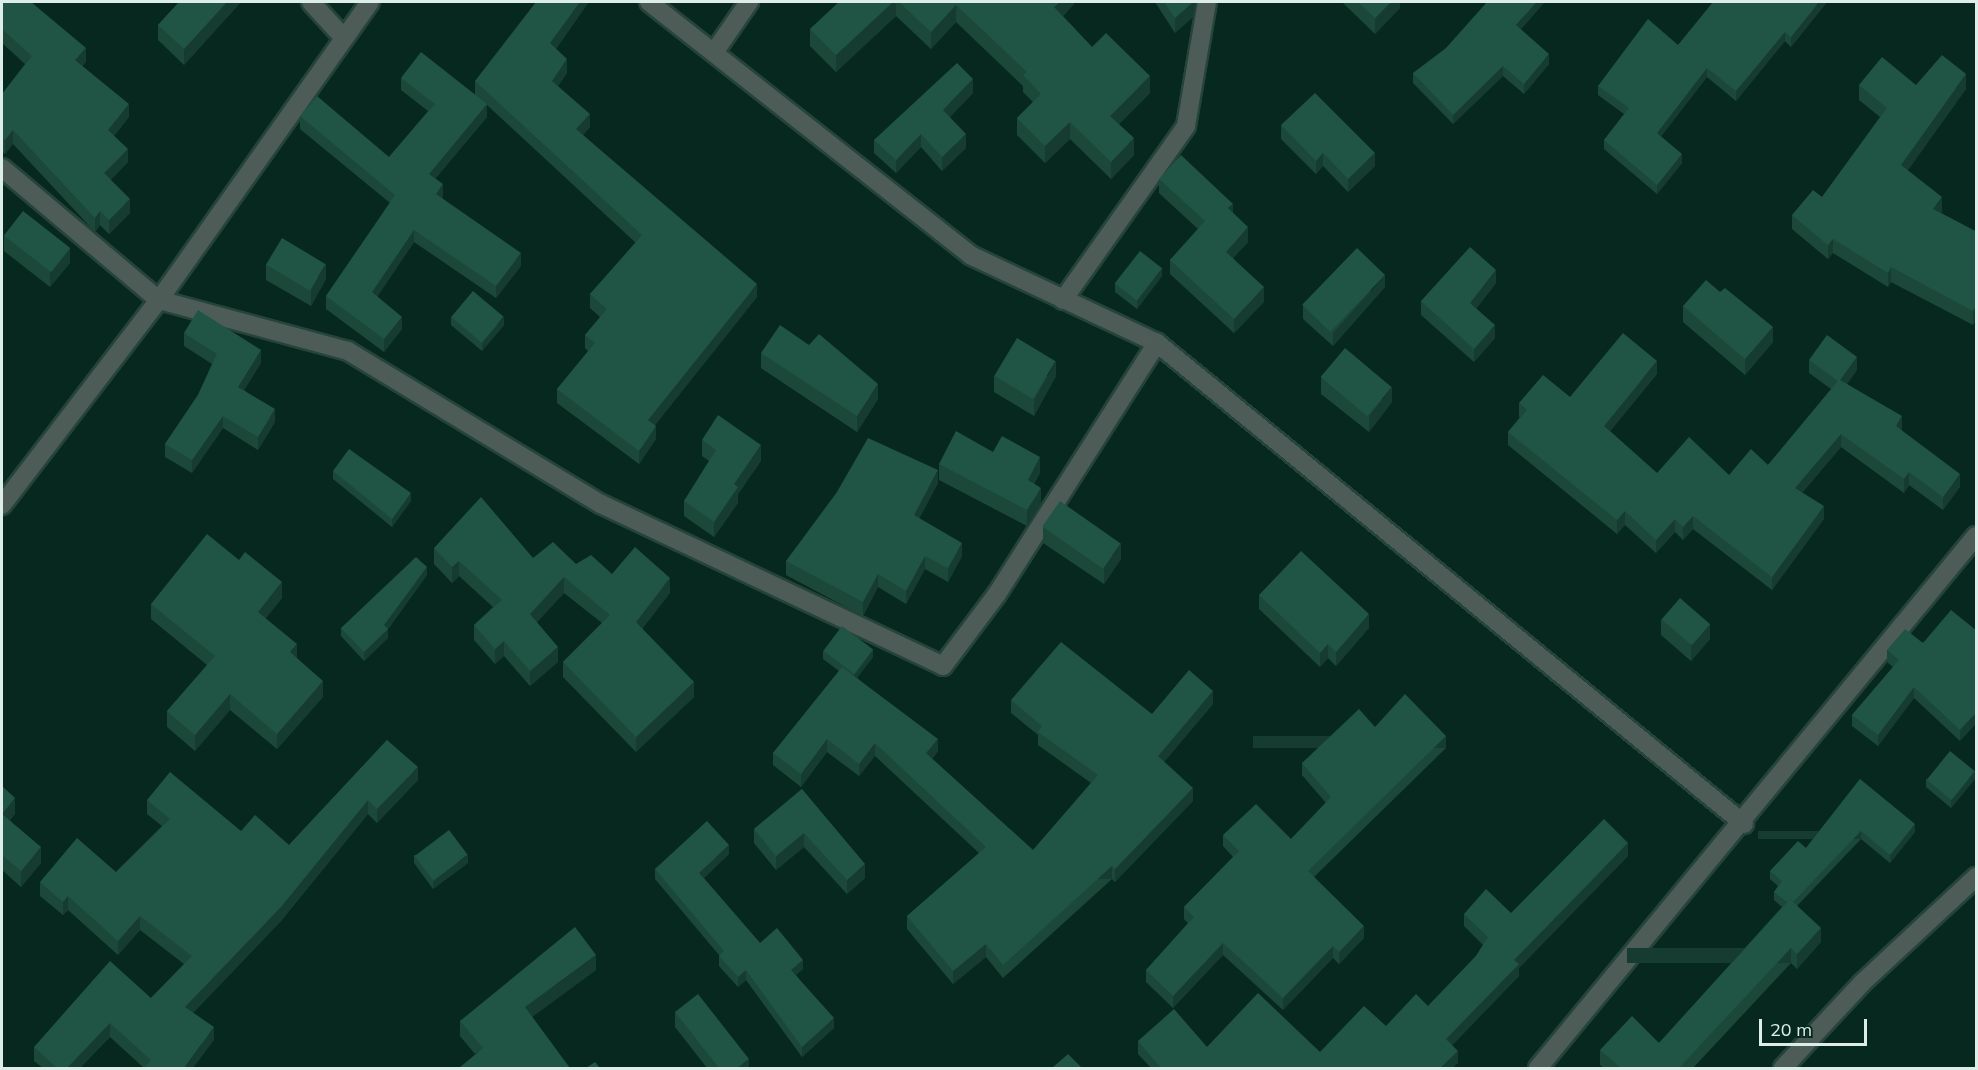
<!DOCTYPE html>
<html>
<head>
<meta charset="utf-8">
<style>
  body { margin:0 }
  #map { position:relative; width:1978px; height:1070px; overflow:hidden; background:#07281f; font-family:Mulish,sans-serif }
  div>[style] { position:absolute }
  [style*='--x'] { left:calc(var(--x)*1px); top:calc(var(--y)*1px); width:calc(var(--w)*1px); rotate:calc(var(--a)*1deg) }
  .roads { filter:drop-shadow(2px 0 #25443b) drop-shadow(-2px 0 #25443b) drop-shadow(0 2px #25443b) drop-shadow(0 -2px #25443b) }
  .street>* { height:18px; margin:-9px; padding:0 9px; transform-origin:9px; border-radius:9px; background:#4e5c57 }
  .wall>* { inset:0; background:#1c483a }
  .shaded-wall>* { inset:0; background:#163b30; transform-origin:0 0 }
  .building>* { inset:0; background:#205444; transform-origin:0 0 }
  span { translate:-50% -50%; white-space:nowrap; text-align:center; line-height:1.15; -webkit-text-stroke:4.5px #07281f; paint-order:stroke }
  .frame { position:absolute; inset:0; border:3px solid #dceee7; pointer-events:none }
  .scale { position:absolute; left:1759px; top:1019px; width:108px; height:27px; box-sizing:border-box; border:3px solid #dceee7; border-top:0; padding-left:8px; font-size:18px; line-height:21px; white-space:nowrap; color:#dceee7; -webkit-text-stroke:4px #07281f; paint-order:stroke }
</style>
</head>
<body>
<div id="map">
  <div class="roads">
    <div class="street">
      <div style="--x:311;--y:2;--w:47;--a:47.6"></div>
      <div style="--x:649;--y:2;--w:409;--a:38.2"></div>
      <div style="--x:970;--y:255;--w:207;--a:25.2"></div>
      <div style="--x:1157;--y:343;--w:759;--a:39.33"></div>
      <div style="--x:715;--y:51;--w:60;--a:-55.2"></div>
      <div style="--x:2;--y:168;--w:205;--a:40.1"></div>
      <div style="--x:159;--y:300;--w:196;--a:15.1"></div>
      <div style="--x:348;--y:351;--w:296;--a:31.2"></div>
      <div style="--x:601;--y:504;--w:378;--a:25.3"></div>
      <div style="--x:943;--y:666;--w:90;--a:-53.1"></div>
      <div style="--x:997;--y:594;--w:298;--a:-57.5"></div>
      <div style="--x:1063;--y:300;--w:213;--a:-54.7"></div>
      <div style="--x:1186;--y:126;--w:126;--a:-80.4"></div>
      <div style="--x:2;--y:505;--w:258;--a:-52.6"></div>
      <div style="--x:159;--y:300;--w:365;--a:-54.7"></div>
      <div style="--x:1538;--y:1068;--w:689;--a:-50.54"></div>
      <div style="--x:1783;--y:1068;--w:116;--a:-47.1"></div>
      <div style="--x:1862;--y:983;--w:156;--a:-42.9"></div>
    </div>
  </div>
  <div class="wall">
    <div style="clip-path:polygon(2px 2px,86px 62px,82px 66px,129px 117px,114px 136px,128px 162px,110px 180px,130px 213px,109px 234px,100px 225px,95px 232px,13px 144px,5px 154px,2px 151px,2px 94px,25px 64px,2px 43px)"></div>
    <div style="clip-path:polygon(179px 2px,241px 2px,184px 65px,158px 40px,158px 25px)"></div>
    <div style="clip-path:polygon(588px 2px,588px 3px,556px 49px,567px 73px,558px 86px,590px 127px,583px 135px,757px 297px,655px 425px,656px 439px,639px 464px,557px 403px,557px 389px,588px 351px,585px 348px,585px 335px,600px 317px,590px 308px,590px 294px,636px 243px,487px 105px,487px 117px,435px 179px,443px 196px,442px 198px,521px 266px,496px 298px,414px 242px,377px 296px,402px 329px,384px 352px,326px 309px,326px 296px,390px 203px,300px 129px,300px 116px,389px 157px,428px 111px,401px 90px,401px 78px,475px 94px,475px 81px)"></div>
    <div style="clip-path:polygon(839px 2px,1074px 2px,1074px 4px,1063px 16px,1092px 47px,1150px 93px,1119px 124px,1134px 155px,1111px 179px,1070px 139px,1045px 163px,1017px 135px,1017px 118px,1033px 102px,1023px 92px,1023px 86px,956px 22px,931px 49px,896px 16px,836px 72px,810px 46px,810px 29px)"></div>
    <div style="clip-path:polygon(1155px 2px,1196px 2px,1193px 17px,1175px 33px)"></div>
    <div style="clip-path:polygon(1342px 2px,1400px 2px,1400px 8px,1375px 34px)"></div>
    <div style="clip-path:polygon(1827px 2px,1791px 47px,1785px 41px,1736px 101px,1707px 77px,1661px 136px,1682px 163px,1657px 194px,1604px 149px,1604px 140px,1624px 114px,1598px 95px,1598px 86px,1678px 45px)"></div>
    <div style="clip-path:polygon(1521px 29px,1549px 64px,1524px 94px,1503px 76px,1453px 124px,1413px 83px,1413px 73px)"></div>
    <div style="clip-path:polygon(1859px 85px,1916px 85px,1966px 89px,1907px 171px,1942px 212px,1941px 213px,1977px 232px,1977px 319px,1973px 325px,1891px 282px,1888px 287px,1833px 253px,1828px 259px,1792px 229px,1792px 215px,1822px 197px,1880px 117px,1859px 100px)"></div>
    <div style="clip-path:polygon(973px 93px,950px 117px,966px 148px,942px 171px,921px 147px,896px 173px,874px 153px,874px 140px)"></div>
    <div style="clip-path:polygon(1281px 125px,1375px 166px,1348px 192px,1323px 166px,1316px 174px,1281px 139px)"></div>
    <div style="clip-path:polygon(1159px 179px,1233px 213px,1248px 242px,1233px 258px,1264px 302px,1234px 333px,1170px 274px,1170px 260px,1198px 229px,1159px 193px)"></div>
    <div style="clip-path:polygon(4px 235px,70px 263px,50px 287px,4px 251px)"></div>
    <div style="clip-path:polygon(266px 264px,326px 279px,311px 306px,266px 280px)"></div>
    <div style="clip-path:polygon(1162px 276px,1137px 309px,1115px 292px,1115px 284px)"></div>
    <div style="clip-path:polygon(1496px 283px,1476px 309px,1495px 338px,1474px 362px,1421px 315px,1421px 301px)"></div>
    <div style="clip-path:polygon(1385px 287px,1333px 346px,1303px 319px,1303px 306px)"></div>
    <div style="clip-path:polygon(1683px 306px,1773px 342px,1745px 375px,1683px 322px)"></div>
    <div style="clip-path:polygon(451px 317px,504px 325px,482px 351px,451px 325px)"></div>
    <div style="clip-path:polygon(184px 333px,261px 363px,244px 390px,275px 422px,258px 450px,223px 428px,192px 473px,165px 457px,165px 444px,198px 395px,212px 364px,184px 346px)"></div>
    <div style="clip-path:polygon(761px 353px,878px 399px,857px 432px,761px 368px)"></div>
    <div style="clip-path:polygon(1809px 360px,1857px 370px,1847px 384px,1902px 429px,1901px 430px,1960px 487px,1943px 510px,1909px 485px,1904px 493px,1841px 447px,1802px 493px,1824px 519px,1772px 590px,1693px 529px,1683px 540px,1675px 532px,1656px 553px,1625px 525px,1617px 534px,1508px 445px,1508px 432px,1520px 417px,1519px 417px,1519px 403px,1570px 397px,1657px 374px,1610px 431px,1657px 473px,1729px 475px,1768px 465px,1831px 389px,1809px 373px)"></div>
    <div style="clip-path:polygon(994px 376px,1056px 376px,1034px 416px,994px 392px)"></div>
    <div style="clip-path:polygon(1321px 378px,1392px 402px,1369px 432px,1321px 394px)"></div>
    <div style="clip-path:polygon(702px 440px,761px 461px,738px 494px,738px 503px,714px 537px,684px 516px,684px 501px,709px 461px,702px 456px)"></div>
    <div style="clip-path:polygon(993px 452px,1040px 473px,1034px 484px,1041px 504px,1027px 526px,939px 480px,939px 464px)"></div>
    <div style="clip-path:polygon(333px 471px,411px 501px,392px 527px,333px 479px)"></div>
    <div style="clip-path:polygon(938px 483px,919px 518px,962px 556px,948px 582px,925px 569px,906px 604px,878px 587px,863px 616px,786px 575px,786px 561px)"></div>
    <div style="clip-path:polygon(1043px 527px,1121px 559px,1104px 584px,1043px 543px)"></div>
    <div style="clip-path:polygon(434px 548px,533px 558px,576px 564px,670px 593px,642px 629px,694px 697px,636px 752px,563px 677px,563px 662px,602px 623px,564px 593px,537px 622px,558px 662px,530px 686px,504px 656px,495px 664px,474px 640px,474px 625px,493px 607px,459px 576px,452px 583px,434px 564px)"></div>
    <div style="clip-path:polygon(427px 575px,388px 629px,388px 638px,364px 661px,341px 636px,341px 628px)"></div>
    <div style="clip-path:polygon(1259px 595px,1369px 628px,1336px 666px,1328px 658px,1320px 667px,1259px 609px)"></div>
    <div style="clip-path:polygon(282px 598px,265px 619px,297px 658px,323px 697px,277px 749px,230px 710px,195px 751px,167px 727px,167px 711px,207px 665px,151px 619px,151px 604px)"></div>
    <div style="clip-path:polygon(1661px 619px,1710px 639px,1691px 661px,1661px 635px)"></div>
    <div style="clip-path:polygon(1977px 631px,1960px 741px,1914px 698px,1878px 746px,1852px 726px,1852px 715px,1893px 667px,1887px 662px,1887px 650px)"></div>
    <div style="clip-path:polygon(823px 651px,873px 657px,857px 678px,938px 751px,932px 759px,1033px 850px,1091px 783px,1038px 745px,1038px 735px,1011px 713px,1011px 700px,1152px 714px,1213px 704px,1164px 762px,1193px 801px,1115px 882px,1112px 879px,1003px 978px,986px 957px,953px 984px,907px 929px,907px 916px,979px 853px,875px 756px,859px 776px,827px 752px,801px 787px,773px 765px,773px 753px,839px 671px,823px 659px)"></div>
    <div style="clip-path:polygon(1375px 727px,1446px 748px,1314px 877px,1364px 938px,1339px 964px,1333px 958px,1283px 1010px,1223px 955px,1173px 1008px,1146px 982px,1146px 970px,1188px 923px,1184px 919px,1184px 907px,1233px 857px,1223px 846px,1223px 835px,1291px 839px,1326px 803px,1302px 775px,1302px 763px)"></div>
    <div style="clip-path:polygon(387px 740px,418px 780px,377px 823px,368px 814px,281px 921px,193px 1013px,214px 1040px,144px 1068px,110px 1037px,80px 1068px,43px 1068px,34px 1061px,34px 1047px,151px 998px,184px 964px,140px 930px,118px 955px,68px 910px,63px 915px,40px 896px,40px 882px,116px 872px,162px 826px,147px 814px,147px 800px,241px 831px,289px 845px)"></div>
    <div style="clip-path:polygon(1860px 779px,1915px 832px,1890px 863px,1861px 839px,1797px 906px,1821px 942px,1797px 969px,1791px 963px,1693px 1068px,1604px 1068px,1600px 1065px,1600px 1050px,1659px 1043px,1782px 907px,1774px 900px,1774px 892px,1778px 886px,1770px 879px,1770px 871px,1806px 848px)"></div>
    <div style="clip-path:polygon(1926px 779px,1975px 779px,1951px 808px,1926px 787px)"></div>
    <div style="clip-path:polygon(2px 786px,15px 814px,10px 820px,41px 863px,21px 887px,2px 870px)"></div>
    <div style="clip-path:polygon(802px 789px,865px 878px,847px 894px,804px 847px,776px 870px,754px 843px,754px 829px)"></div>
    <div style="clip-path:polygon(729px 854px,704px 878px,760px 943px,803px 969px,796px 975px,834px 1028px,802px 1057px,746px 980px,738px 987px,719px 966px,719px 955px,655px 879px,655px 869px)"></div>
    <div style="clip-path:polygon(414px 855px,468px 863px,433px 889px,414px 863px)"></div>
    <div style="clip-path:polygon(1628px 856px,1519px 968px,1519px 976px,1452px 1045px,1458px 1063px,1452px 1068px,1151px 1068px,1138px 1054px,1138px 1041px,1207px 1047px,1320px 1052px,1386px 1026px,1428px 1006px,1476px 956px,1483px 945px,1464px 926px,1464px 914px,1511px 913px)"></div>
    <div style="clip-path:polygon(596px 970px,532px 1017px,475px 1054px,460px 1036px,460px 1021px)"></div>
    <div style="clip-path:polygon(675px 1012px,749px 1068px,707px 1068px,675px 1027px)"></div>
  </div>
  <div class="shaded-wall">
    <div style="clip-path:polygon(227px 2px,241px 2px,184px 65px,184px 49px)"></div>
    <div style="clip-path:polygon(580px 2px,588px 2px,588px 3px,550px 57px,550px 43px)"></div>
    <div style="clip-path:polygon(893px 2px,896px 2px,896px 16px,836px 72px,836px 55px)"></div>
    <div style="clip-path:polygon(1060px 2px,1074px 2px,1074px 4px,1054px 24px,1054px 7px)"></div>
    <div style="clip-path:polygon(1193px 2px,1196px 2px,1193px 17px,1175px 33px,1175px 18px)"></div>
    <div style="clip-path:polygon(1391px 2px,1400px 2px,1400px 8px,1375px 34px,1375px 18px)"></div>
    <div style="clip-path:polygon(1537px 2px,1545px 2px,1516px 35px,1516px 25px)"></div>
    <div style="clip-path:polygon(1819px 2px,1827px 2px,1791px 47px,1791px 37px)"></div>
    <div style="clip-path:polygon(956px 5px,956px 22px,931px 49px,931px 32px)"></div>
    <div style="clip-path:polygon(1785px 32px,1785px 41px,1736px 101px,1736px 91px)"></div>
    <div style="clip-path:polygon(86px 48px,86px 62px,75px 74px,75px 60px)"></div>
    <div style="clip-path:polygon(1549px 54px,1549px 64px,1524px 94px,1524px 84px)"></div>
    <div style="clip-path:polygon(567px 59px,567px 73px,552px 95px,552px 81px)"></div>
    <div style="clip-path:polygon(1503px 66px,1503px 76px,1453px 124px,1453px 115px)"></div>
    <div style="clip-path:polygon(1707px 68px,1707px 77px,1657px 142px,1657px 133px)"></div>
    <div style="clip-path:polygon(1966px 74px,1966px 89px,1901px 180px,1901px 165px)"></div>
    <div style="clip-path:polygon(1150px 76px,1150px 93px,1110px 133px,1110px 116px)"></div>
    <div style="clip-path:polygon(973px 79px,973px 93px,943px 124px,943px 110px)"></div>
    <div style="clip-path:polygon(129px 104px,129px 117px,108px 143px,108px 130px)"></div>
    <div style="clip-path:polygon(487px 104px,487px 117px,429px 186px,429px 174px)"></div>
    <div style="clip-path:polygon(590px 114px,590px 127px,576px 143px,576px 129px)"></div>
    <div style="clip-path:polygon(1070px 122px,1070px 139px,1045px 163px,1045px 146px)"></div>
    <div style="clip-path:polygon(13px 130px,13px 144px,5px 154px,5px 140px)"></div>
    <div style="clip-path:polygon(921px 134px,921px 147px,896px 173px,896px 160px)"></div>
    <div style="clip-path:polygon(966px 134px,966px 148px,942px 171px,942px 157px)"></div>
    <div style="clip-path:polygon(1134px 138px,1134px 155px,1111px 179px,1111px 162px)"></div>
    <div style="clip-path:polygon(128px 149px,128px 162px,104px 187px,104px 173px)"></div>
    <div style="clip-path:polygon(1323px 153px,1323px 166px,1316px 174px,1316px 161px)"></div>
    <div style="clip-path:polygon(1375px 153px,1375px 166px,1348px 192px,1348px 179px)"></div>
    <div style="clip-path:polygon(1682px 154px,1682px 163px,1657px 194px,1657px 185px)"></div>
    <div style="clip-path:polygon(443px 184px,443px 196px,436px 207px,436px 194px)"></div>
    <div style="clip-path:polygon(1942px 197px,1942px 212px,1933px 223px,1933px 209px)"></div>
    <div style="clip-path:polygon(130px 199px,130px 213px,109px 234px,109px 220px)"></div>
    <div style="clip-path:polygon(1233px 204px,1233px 218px,1228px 208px)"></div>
    <div style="clip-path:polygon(100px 211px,100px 225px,95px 232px,95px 218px)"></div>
    <div style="clip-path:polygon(1248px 227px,1248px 242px,1226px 266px,1226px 252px)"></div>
    <div style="clip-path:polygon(414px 230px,414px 242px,372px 305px,372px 292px)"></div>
    <div style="clip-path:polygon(1833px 239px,1833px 253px,1828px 259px,1828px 245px)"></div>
    <div style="clip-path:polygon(70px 248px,70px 263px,50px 287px,50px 272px)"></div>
    <div style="clip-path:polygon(521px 253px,521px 266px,496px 298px,496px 286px)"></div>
    <div style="clip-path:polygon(326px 264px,326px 279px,311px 306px,311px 290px)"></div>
    <div style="clip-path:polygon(1891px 267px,1891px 282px,1888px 287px,1888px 273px)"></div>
    <div style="clip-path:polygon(1162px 268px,1162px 276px,1137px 309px,1137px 301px)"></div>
    <div style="clip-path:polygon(1496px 270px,1496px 283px,1470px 317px,1470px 303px)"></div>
    <div style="clip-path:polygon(1385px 275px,1385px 287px,1333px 346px,1333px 333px)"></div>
    <div style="clip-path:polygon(757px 284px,757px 297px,648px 434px,648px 420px)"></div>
    <div style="clip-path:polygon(1264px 287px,1264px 302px,1234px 333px,1234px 319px)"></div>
    <div style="clip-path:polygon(1977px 305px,1977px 319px,1973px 325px,1973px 311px)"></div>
    <div style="clip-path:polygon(402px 317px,402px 329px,384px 352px,384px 339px)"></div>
    <div style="clip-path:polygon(504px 317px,504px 325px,482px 351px,482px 343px)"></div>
    <div style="clip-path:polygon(1495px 325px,1495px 338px,1474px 362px,1474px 349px)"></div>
    <div style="clip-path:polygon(1773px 327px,1773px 342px,1745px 375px,1745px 359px)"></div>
    <div style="clip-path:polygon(261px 350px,261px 363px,238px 400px,238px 387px)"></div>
    <div style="clip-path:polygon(1857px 357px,1857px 370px,1840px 393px,1840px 380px)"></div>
    <div style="clip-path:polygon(1056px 361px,1056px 376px,1034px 416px,1034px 400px)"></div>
    <div style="clip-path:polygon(1657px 361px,1657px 374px,1604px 439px,1604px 426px)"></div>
    <div style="clip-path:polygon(878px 384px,878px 399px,857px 432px,857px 416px)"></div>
    <div style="clip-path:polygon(1392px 387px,1392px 402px,1369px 432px,1369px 416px)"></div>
    <div style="clip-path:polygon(275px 409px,275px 422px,258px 450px,258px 437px)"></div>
    <div style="clip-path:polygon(223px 416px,223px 428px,192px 473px,192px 460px)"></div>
    <div style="clip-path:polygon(1902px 416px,1902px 429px,1896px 440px,1896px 426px)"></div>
    <div style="clip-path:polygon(656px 426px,656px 439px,639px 464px,639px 451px)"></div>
    <div style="clip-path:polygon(1841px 434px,1841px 447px,1795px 501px,1795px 488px)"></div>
    <div style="clip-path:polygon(761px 445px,761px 461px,738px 494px,738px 503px,714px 537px,714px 522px,734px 484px)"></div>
    <div style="clip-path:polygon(1040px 457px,1040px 473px,1028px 495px,1028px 480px)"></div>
    <div style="clip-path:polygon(938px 470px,938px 483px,914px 529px,914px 515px)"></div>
    <div style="clip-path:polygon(1909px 472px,1909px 485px,1904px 493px,1904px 479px)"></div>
    <div style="clip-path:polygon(1960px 474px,1960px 487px,1943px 510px,1943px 497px)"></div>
    <div style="clip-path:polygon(1041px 488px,1041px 504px,1027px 526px,1027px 510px)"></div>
    <div style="clip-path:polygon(411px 493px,411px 501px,392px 527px,392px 519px)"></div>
    <div style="clip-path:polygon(1824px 506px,1824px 519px,1772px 590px,1772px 577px)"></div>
    <div style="clip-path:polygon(1625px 511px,1625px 525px,1617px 534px,1617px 520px)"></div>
    <div style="clip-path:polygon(1693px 516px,1693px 529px,1683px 540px,1683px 527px)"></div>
    <div style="clip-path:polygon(1675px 519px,1675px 532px,1656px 553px,1656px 540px)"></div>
    <div style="clip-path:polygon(962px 543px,962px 556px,948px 582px,948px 568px)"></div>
    <div style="clip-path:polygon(1121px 543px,1121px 559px,1104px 584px,1104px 568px)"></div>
    <div style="clip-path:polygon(925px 556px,925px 569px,906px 604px,906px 591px)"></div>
    <div style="clip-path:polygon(459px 561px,459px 576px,452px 583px,452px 567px)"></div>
    <div style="clip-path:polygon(427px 567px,427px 575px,384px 633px,384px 625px)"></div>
    <div style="clip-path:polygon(878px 574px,878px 587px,863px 616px,863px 602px)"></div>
    <div style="clip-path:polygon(564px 577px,564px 593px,530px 630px,530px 614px)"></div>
    <div style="clip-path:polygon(670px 578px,670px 593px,636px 637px,636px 622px)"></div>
    <div style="clip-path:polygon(282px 582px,282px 598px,258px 628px,258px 612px)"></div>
    <div style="clip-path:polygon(1369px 614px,1369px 628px,1336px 666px,1336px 652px)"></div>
    <div style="clip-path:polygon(1710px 624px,1710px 639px,1691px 661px,1691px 645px)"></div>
    <div style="clip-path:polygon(388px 629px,388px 638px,364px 661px,364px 652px)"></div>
    <div style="clip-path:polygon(504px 641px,504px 656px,495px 664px,495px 649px)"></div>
    <div style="clip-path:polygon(297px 644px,297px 660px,290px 652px)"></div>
    <div style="clip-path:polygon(1328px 644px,1328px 658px,1320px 667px,1320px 653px)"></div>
    <div style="clip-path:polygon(558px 647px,558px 662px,530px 686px,530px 671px)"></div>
    <div style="clip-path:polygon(873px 649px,873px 657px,854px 682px,854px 674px)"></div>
    <div style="clip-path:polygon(323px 681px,323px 697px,277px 749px,277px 734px)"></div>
    <div style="clip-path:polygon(694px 682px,694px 697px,636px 752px,636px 737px)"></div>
    <div style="clip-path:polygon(1914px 687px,1914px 698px,1878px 746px,1878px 735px)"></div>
    <div style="clip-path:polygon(1213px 691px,1213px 704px,1158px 769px,1158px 756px)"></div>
    <div style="clip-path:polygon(230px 694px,230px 710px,195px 751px,195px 735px)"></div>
    <div style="clip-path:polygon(1977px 712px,1977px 723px,1960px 741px,1960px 730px)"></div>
    <div style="left:1446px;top:736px;width:12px;height:193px;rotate:90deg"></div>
    <div style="clip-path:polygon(827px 739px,827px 752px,801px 787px,801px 774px)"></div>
    <div style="clip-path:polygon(938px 739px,938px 751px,926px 766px,926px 753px)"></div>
    <div style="clip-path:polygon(875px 743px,875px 756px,859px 776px,859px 764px)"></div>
    <div style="clip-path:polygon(418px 767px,418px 780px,377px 823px,377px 809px)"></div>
    <div style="clip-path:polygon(1975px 771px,1975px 779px,1951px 808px,1951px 800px)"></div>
    <div style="clip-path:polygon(1193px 788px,1193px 801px,1115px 882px,1115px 869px)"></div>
    <div style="clip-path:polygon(15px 798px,15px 814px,2px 829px,2px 814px)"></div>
    <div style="clip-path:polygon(368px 800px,368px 814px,281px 921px,185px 1021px,185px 1007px)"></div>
    <div style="clip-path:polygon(1915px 824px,1915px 832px,1890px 863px,1890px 855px)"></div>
    <div style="left:1861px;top:831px;width:8px;height:103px;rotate:90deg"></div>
    <div style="clip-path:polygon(804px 833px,804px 847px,776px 870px,776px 856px)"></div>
    <div style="clip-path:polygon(1628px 843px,1628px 856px,1519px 968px,1519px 976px,1446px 1052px,1446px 1039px,1514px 960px)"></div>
    <div style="clip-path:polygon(729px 845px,729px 854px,699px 882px,699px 873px)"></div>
    <div style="clip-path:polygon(41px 847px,41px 863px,21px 887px,21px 871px)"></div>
    <div style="clip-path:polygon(468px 855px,468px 863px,433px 889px,433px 881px)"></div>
    <div style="clip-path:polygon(865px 864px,865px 878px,847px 894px,847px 880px)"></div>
    <div style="left:1112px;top:866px;width:13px;height:147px;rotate:90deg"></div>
    <div style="clip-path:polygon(68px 896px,68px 910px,63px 915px,63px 902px)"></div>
    <div style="clip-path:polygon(140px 916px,140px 930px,118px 955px,118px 941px)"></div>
    <div style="clip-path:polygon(1364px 926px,1364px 938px,1339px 964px,1339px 952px)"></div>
    <div style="clip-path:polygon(1821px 928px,1821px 942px,1797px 969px,1797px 954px)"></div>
    <div style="clip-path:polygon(1223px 943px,1223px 955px,1173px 1008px,1173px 996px)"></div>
    <div style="clip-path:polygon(986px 944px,986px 957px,953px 984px,953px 971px)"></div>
    <div style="clip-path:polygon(1333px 946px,1333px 958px,1283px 1010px,1283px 998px)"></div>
    <div style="left:1791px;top:948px;width:15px;height:164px;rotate:90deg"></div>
    <div style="clip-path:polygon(596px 955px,596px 970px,525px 1022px,525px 1007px)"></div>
    <div style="clip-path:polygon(803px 960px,803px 969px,791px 979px,791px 970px)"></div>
    <div style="clip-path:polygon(746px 970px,746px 980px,738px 987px,738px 977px)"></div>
    <div style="clip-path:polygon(834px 1018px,834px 1028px,802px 1057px,802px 1047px)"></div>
    <div style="clip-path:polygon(110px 1023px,110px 1037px,80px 1068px,67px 1068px)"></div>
    <div style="clip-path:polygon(214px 1027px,214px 1040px,193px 1068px,184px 1068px)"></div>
    <div style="clip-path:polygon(1458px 1051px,1458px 1063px,1452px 1068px,1440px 1068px)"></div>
    <div style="clip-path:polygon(749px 1059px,749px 1068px,737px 1068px)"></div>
  </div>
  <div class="building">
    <div style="clip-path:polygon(2px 2px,31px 2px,86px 48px,75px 60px,129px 104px,108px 130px,128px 149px,104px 173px,130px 199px,109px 220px,100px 211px,95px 218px,13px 130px,5px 140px,2px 137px,2px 94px,32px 56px,2px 29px)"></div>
    <div style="clip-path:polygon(179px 2px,227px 2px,184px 49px,158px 25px)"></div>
    <div style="clip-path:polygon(536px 2px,580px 2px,550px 43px,567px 59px,552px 81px,590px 114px,576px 129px,757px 284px,648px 420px,656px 426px,639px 451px,557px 389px,595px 343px,585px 335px,607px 309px,590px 294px,642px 235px,475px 81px)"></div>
    <div style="clip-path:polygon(839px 2px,893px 2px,836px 55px,810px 29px)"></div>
    <div style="clip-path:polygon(899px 2px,1060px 2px,1054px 7px,1092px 47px,1106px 33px,1150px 76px,1110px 116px,1134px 138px,1111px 162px,1070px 122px,1045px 146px,1017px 118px,1041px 94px,1023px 75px,1027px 72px,956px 5px,931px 32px)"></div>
    <div style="clip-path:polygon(1164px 2px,1193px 2px,1175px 18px)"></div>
    <div style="clip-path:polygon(1358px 2px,1391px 2px,1375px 18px)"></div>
    <div style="clip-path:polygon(1487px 2px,1537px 2px,1516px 25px,1549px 54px,1524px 84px,1503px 66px,1453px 115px,1413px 73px,1446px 48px)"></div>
    <div style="clip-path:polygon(1713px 2px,1819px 2px,1791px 37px,1785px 32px,1736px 91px,1707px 68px,1657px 133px,1682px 154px,1657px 185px,1604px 140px,1629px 108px,1598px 86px,1648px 19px,1678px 45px)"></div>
    <div style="clip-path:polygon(421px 52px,487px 104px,429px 174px,443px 184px,436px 194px,521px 253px,496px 286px,414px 230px,372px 292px,402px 317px,384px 339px,326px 296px,395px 195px,300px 116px,317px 96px,389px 157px,435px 104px,401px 78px)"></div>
    <div style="clip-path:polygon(1942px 55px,1966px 74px,1901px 165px,1942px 197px,1933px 209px,1977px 232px,1977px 305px,1973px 311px,1891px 267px,1888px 273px,1833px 239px,1828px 245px,1792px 215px,1813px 190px,1822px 197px,1887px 108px,1859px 85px,1882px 57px,1916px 85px)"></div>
    <div style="clip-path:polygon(957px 63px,973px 79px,943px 110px,966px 134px,942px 157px,921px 134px,896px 160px,874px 140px)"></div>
    <div style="clip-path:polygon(1315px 93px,1375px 153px,1348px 179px,1323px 153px,1316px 161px,1281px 125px)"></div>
    <div style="clip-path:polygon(1181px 155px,1233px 204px,1228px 208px,1248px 227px,1226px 252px,1264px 287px,1234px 319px,1170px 260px,1205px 221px,1159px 179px)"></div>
    <div style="left:23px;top:211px;width:60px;height:31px;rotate:38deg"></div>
    <div style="left:282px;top:238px;width:51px;height:31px;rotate:31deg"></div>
    <div style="clip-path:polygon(1470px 247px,1496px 270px,1470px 303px,1495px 325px,1474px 349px,1421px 301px)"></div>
    <div style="left:1357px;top:248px;width:39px;height:79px;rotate:44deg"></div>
    <div style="left:1140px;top:251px;width:28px;height:41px;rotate:38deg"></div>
    <div style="clip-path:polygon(1706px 280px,1720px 292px,1725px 288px,1773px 327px,1745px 359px,1683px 306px)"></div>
    <div style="left:473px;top:291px;width:40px;height:34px;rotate:40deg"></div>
    <div style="clip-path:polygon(198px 310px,261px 350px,238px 387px,275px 409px,258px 437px,223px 416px,192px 460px,165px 444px,198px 395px,217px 354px,184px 333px)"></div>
    <div style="clip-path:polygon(780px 325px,809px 345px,819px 334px,878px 384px,857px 416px,761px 353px)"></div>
    <div style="clip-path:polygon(1623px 333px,1657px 361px,1604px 426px,1657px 473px,1689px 437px,1729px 475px,1751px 449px,1768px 465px,1838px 381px,1809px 360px,1827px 335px,1857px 357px,1840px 380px,1902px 416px,1896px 426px,1960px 474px,1943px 497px,1909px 472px,1904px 479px,1841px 434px,1795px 488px,1824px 506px,1772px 577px,1693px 516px,1683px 527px,1675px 519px,1656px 540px,1625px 511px,1617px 520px,1508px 432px,1527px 410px,1519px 403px,1543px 375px,1570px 397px)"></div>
    <div style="left:1017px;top:338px;width:45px;height:44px;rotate:31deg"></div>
    <div style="left:1345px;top:348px;width:61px;height:38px;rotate:40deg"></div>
    <div style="clip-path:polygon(718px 415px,761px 445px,734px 484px,738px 487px,714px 522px,684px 501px,716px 450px,702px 440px)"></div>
    <div style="clip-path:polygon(956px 431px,993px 452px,1002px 436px,1040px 457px,1028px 480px,1041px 488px,1027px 510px,939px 464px)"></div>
    <div style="clip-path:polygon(868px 438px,938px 470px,914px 515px,962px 543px,948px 568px,925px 556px,906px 591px,878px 574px,863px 602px,786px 561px,837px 492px)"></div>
    <div style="clip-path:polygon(349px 449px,411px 493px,392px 519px,333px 471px)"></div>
    <div style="clip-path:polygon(481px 497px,533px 558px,553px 542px,576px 564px,591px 555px,612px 574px,635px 547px,670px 578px,636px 622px,694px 682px,636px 737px,563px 662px,610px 615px,564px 577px,530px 614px,558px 647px,530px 671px,504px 641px,495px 649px,474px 625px,502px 600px,459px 561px,452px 567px,434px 548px)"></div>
    <div style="left:1060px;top:501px;width:74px;height:31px;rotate:35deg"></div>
    <div style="clip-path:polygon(207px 534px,239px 560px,245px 552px,282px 582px,258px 612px,297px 644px,290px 652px,323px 681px,277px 734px,230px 694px,195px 735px,167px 711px,215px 656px,151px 604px)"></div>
    <div style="clip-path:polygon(1301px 551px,1369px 614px,1336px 652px,1328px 644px,1320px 653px,1259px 595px)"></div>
    <div style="clip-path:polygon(416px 557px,427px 567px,384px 625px,388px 629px,364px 652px,341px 628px)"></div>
    <div style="left:1680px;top:598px;width:40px;height:28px;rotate:41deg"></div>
    <div style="clip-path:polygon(1951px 610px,1977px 631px,1977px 712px,1960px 730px,1914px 687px,1878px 735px,1852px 715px,1899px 660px,1887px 650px,1905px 629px,1923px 643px)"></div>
    <div style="left:842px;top:626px;width:39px;height:31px;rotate:37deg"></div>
    <div style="clip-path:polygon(1061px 642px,1152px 714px,1189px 670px,1213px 691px,1158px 756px,1193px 788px,1115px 869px,1112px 866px,1003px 965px,986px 944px,953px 971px,907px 916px,986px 847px,875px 743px,859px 764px,827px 739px,801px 774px,773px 753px,842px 667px,938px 739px,926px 753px,1033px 850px,1098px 775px,1038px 732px,1042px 726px,1011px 700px)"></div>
    <div style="clip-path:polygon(1405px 694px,1446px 736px,1308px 871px,1364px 926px,1339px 952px,1333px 946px,1283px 998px,1223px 943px,1173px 996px,1146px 970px,1194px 917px,1184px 907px,1239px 851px,1223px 835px,1256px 804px,1291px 839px,1331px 797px,1302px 763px,1359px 709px,1375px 727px)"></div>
    <div style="clip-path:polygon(387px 740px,418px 767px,377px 809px,368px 800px,281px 907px,185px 1007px,214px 1027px,184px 1068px,144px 1068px,151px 1060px,110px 1023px,67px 1068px,57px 1068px,34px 1047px,110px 961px,151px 998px,192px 956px,140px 916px,118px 941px,68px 896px,63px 902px,40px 882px,77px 838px,116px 872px,170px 819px,147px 800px,170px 772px,241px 831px,255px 815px,289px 845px)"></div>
    <div style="left:1950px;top:751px;width:32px;height:37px;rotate:39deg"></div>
    <div style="clip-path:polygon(1860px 779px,1915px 824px,1890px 855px,1861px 831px,1793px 902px,1790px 899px,1787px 902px,1774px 892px,1782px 881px,1770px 871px,1798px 841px,1806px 848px)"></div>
    <div style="clip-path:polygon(2px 786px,15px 798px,2px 814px,41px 847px,21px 871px,2px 855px)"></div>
    <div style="clip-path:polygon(802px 789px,865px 864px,847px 880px,804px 833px,776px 856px,754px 829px)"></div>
    <div style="clip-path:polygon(1604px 819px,1628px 843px,1514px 960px,1519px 964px,1446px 1039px,1458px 1051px,1440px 1068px,1161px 1068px,1138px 1041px,1174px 1009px,1207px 1047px,1258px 993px,1320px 1052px,1364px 1006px,1386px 1026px,1416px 994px,1428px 1006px,1476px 956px,1488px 937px,1464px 914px,1486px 889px,1511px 913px)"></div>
    <div style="clip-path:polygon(707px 821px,729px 845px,699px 873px,760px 943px,777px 928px,803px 960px,791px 970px,834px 1018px,802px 1047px,746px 970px,738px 977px,719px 956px,724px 951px,655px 869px)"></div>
    <div style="left:449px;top:830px;width:31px;height:43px;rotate:53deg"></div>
    <div style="clip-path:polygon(1790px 899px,1821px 928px,1797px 954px,1791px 948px,1679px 1068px,1621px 1068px,1600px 1050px,1632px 1016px,1659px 1043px)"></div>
    <div style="clip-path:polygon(575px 927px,596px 955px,525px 1007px,570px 1068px,459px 1068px,483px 1048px,460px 1021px)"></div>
    <div style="clip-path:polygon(698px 994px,749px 1059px,737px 1068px,719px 1068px,675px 1012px)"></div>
    <div style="clip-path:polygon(1068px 1054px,1082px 1068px,1052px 1068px)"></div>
    <div style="clip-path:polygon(595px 1062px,600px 1068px,586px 1068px)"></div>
  </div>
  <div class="frame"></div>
  <div class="scale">20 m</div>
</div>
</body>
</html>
